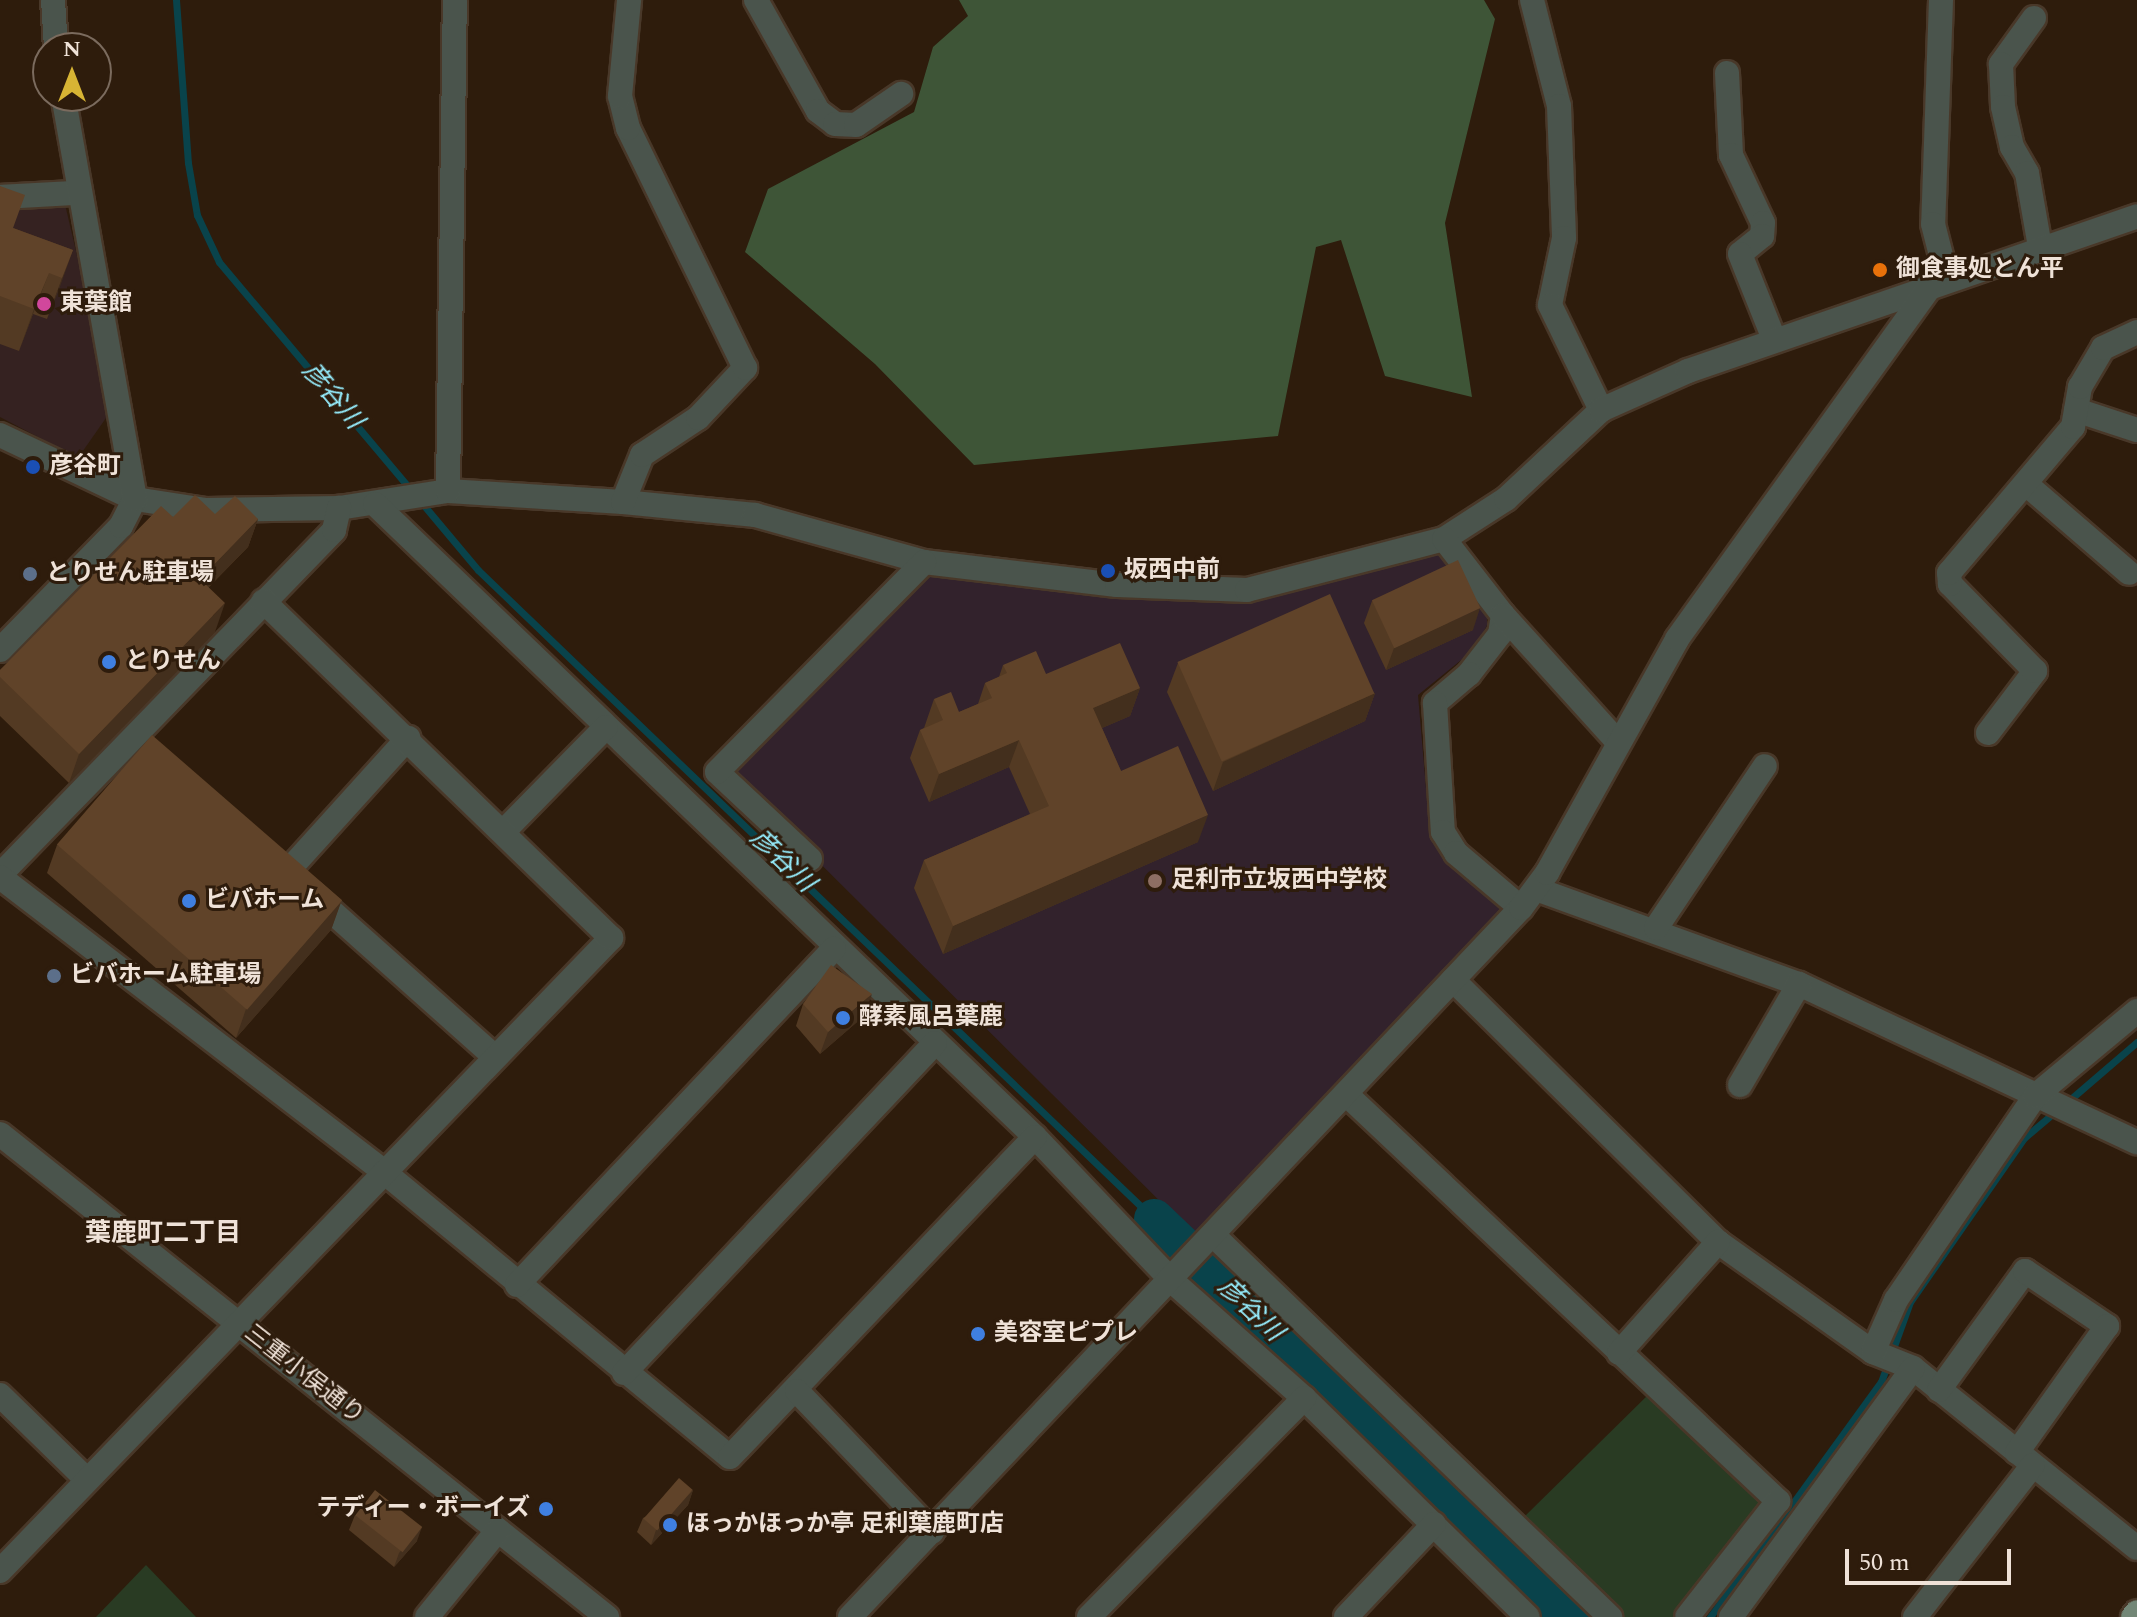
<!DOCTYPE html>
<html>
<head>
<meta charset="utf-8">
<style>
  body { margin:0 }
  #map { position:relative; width:2137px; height:1617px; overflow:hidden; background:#2e1c0c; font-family:Spectral,"Noto Sans JP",serif }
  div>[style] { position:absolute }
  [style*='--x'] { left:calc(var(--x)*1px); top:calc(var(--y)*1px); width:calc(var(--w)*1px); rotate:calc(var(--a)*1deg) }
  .commercial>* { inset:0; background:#352221 }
  .education>* { inset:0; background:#32222c }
  .green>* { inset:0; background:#293b23 }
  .forest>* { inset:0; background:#3e5537 }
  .stream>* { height:7px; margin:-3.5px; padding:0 3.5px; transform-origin:3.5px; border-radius:3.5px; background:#09434b }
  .river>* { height:40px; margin:-20px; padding:0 20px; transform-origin:20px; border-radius:20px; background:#09434b }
  .roads { filter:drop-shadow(2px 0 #493829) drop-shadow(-2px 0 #493829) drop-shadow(0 2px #493829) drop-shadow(0 -2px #493829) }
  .minor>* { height:24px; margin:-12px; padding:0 12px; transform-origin:12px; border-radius:12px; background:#4a544c }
  .major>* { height:24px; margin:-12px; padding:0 12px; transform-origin:12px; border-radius:12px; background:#738777 }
  .wall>* { inset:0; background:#533a23 }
  .shaded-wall>* { inset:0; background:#432f1d }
  .building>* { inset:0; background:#604329; transform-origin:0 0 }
  .dots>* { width:22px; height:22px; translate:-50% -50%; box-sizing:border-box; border:4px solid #2e1c0c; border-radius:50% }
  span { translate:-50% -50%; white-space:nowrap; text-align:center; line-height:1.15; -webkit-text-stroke:6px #2e1c0c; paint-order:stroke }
  .poi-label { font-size:24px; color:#efe2d8; font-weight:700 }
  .left { translate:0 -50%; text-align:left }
  .right { translate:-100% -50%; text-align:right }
  .street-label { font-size:24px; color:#efe2d8 }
  .water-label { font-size:26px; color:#96eefe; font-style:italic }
  .neighbourhood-label { font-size:26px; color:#efe2d8; font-weight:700 }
  .north { position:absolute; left:32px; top:32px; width:80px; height:80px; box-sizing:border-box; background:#2e1c0c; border:2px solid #7b6b5e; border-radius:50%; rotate:0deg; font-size:22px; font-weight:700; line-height:32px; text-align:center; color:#efe2d8 }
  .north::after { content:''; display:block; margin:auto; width:28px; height:36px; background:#d7b434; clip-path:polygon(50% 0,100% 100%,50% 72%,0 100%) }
  .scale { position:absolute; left:1845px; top:1549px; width:166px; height:36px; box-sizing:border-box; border:4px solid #efe2d8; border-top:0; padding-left:10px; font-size:24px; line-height:28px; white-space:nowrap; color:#efe2d8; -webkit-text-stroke:6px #2e1c0c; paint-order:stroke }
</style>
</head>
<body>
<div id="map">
  <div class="commercial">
    <div style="clip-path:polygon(64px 200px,113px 408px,78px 458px,0 417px,0 201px)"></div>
  </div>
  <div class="education">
    <div style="clip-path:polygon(1442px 549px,1487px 608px,1487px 625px,1476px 648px,1418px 695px,1430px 835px,1503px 908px,1193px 1234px,729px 773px,924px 576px,1161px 601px,1257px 600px)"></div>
  </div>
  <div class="green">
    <div style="clip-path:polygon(1651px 1392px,1771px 1503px,1679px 1617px,1621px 1617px,1521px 1520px)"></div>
    <div style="clip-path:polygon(146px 1565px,196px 1617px,96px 1617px)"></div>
  </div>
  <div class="forest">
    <div style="clip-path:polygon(959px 0,1484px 0,1495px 19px,1445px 223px,1472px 397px,1385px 376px,1341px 240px,1316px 247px,1278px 436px,974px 465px,875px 364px,745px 252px,768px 189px,914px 112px,933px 47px,968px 16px)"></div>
  </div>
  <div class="stream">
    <div style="--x:176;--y:0;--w:163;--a:85.8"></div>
    <div style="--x:188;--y:163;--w:53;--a:80.2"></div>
    <div style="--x:197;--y:215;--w:52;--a:64.9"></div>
    <div style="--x:219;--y:262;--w:301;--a:49.9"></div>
    <div style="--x:421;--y:502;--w:89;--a:50"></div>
    <div style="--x:478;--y:570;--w:937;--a:43.83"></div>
    <div style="--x:2066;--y:1103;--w:94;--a:-40.7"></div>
    <div style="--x:1710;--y:1617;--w:291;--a:-54"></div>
    <div style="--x:1881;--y:1382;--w:85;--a:-70.1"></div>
    <div style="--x:1910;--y:1302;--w:200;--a:-55.2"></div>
    <div style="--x:2024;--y:1138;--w:42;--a:-40.2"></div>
  </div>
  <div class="river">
    <div style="--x:1154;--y:1219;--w:576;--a:43.66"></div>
  </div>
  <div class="roads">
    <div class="minor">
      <div style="--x:53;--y:0;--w:48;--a:86.4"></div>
      <div style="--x:756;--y:0;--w:127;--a:60.8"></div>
      <div style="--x:818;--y:111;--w:21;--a:37"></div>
      <div style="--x:835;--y:124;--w:21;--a:3"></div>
      <div style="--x:856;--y:125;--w:55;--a:-34.6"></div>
      <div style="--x:1532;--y:0;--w:109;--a:75.7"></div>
      <div style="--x:1559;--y:106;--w:132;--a:87.8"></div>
      <div style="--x:1564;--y:238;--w:68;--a:101.8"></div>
      <div style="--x:1550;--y:305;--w:117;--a:64.1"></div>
      <div style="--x:1941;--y:0;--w:224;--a:92"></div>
      <div style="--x:1933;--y:224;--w:57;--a:75.7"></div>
      <div style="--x:2034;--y:18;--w:57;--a:125.7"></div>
      <div style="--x:2001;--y:64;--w:43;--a:87.3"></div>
      <div style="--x:2003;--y:107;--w:41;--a:77.3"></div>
      <div style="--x:2012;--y:147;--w:30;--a:60"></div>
      <div style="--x:2027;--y:173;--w:75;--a:80"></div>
      <div style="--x:1727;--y:73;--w:82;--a:87.2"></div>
      <div style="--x:1731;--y:155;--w:75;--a:64.8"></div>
      <div style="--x:1763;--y:223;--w:13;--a:94"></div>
      <div style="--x:1762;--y:236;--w:28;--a:141"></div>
      <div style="--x:1740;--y:254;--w:92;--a:68.2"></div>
      <div style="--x:0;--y:197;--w:75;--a:-3.1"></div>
      <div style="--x:2076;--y:410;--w:64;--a:18.2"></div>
      <div style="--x:0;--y:435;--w:149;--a:25.4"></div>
      <div style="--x:135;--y:499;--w:72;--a:8.8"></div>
      <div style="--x:206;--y:510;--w:133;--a:-0.9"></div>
      <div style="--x:339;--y:508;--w:110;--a:-8.9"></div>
      <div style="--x:448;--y:491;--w:175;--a:3.6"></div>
      <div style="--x:623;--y:502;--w:133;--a:5.6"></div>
      <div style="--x:755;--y:515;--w:175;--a:15.5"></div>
      <div style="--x:924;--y:562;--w:194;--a:6.8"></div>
      <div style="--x:1117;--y:585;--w:130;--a:2.2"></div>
      <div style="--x:1247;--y:590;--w:203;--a:-14.5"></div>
      <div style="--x:1444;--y:539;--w:74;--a:-32.8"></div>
      <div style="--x:1506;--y:499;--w:130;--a:-43.1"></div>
      <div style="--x:1601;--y:410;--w:95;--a:-24.1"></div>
      <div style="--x:1688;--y:371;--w:475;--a:-19"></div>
      <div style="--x:2026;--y:484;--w:136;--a:40.8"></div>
      <div style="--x:448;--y:491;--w:491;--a:-89.2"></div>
      <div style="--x:623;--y:502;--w:51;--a:-68"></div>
      <div style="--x:642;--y:455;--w:67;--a:-33.5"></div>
      <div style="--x:698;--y:418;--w:69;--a:-46.8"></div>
      <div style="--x:745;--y:368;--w:267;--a:-116"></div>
      <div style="--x:628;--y:128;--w:33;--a:-104"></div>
      <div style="--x:620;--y:96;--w:96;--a:-84.6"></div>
      <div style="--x:375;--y:504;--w:914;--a:43.8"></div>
      <div style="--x:1035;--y:1137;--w:199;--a:46.4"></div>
      <div style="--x:1172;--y:1281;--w:176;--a:41.6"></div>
      <div style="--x:1304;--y:1398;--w:313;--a:44.4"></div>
      <div style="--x:1444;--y:539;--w:96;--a:52.2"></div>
      <div style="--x:1503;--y:615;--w:19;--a:99"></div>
      <div style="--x:1500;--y:634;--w:51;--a:127.8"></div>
      <div style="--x:1469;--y:674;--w:45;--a:139.5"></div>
      <div style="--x:1435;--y:703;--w:129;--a:86.5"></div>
      <div style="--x:1443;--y:832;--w:25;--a:58"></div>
      <div style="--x:1456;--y:853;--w:85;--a:40.2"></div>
      <div style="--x:1503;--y:615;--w:169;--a:47.9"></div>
      <div style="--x:0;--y:650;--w:173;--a:-45.7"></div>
      <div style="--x:121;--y:526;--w:30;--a:-63"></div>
      <div style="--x:135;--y:499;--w:409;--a:-100.1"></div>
      <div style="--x:1988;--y:733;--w:78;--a:-52.8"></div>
      <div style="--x:2035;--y:671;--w:122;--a:-134.3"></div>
      <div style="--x:1950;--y:584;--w:11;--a:-95"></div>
      <div style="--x:1949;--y:573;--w:192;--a:-49.7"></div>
      <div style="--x:2073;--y:427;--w:41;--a:-80.1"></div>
      <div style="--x:2080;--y:387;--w:45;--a:-59.5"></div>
      <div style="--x:2103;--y:348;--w:38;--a:-25"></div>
      <div style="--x:505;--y:830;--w:144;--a:-45.6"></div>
      <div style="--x:810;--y:859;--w:127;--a:-136.9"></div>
      <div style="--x:717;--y:772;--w:295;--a:-45.4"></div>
      <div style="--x:287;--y:872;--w:181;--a:-47.9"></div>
      <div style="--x:0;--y:875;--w:480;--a:-45.9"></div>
      <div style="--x:334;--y:530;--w:23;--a:-77"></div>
      <div style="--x:0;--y:877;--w:484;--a:37.5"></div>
      <div style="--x:384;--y:1172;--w:448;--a:39.5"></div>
      <div style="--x:730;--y:1457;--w:442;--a:-46.4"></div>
      <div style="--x:1536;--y:889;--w:280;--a:19.9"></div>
      <div style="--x:1799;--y:984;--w:373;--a:25.1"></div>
      <div style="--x:312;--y:894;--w:245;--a:41.7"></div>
      <div style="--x:1656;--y:928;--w:195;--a:-56.1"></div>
      <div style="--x:1453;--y:980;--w:373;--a:44.7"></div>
      <div style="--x:1718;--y:1242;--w:190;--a:35.4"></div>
      <div style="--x:1873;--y:1352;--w:43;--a:21.8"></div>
      <div style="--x:1913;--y:1368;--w:287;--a:38.8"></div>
      <div style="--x:1740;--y:1085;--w:117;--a:-59.7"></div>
      <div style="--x:1346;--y:1094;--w:594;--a:43.29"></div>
      <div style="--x:1778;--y:1501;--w:147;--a:128.1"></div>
      <div style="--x:0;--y:1134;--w:776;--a:38.51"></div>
      <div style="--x:1214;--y:1236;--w:550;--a:43.89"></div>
      <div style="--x:517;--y:1285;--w:462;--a:-46.7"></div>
      <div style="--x:1873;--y:1352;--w:57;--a:-66.1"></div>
      <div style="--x:1896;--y:1300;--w:247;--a:-55.7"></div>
      <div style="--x:2035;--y:1096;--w:133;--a:-39.8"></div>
      <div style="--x:1619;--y:1353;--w:149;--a:-48.3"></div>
      <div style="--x:624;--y:1373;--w:453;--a:-46.7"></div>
      <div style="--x:1939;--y:1390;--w:147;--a:-54.1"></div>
      <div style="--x:2025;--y:1271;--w:99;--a:33.9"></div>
      <div style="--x:2107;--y:1326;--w:155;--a:125.5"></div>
      <div style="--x:797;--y:1391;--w:195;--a:46.2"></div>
      <div style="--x:0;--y:1395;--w:122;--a:44.3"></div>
      <div style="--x:0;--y:1571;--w:880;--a:-46.01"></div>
      <div style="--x:611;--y:938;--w:484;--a:-135.9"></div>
      <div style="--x:427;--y:1617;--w:112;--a:-50.8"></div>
      <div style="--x:850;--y:1617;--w:976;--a:-46.58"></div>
      <div style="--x:1521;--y:908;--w:44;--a:-53.4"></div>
      <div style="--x:1547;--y:873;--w:268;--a:-60.9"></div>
      <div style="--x:1677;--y:639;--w:436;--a:-54.3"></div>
      <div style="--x:1089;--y:1617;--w:307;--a:-45.5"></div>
      <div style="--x:1346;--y:1617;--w:128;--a:-46.6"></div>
      <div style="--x:1731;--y:1617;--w:308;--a:-53.8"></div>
      <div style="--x:1915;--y:1617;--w:192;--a:-52.2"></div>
    </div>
    <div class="major">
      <div style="--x:2133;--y:1617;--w:6;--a:-51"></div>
    </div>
  </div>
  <div class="wall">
    <div style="clip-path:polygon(0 186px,13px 228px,73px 250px,47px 319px,33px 314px,19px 351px,0 344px)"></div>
    <div style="clip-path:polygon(215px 514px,258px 519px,248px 547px,209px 587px,215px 632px,69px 783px,0 716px,0 670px,173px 517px)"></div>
    <div style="clip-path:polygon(1372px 601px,1473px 630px,1386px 670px,1364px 623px)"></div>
    <div style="clip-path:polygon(1178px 663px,1375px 693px,1365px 721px,1213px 791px,1167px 692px)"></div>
    <div style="clip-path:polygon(1003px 665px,1046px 674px,1140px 688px,1130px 716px,1102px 728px,1121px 771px,1198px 842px,943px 954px,914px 888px,924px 860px,1030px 814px,1009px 767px,929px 802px,910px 758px,920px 730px,924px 728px,934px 699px,959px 712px,978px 704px,985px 683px,999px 677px)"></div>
    <div style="clip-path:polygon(57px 845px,341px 902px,331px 930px,236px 1038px,47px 873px)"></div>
    <div style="clip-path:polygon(803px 1004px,864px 1016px,820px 1054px,796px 1026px)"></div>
    <div style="clip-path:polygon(693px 1490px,688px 1505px,651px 1545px,637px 1532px,643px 1518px)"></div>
    <div style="clip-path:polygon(355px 1515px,417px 1541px,394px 1567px,349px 1530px)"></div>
  </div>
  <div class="shaded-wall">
    <div style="clip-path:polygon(73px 250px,58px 292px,47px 319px,62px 278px)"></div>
    <div style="clip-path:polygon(49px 273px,33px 314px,19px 351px,34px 309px)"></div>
    <div style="clip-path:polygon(258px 519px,248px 547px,189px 607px,200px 579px)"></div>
    <div style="clip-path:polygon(225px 603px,215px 632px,69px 783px,79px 754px)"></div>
    <div style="clip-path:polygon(1480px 608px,1473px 630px,1386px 670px,1394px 648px)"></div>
    <div style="clip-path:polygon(1140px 688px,1130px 716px,1083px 736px,1093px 708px)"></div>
    <div style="clip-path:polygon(1375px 693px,1365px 721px,1213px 791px,1223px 762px)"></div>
    <div style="clip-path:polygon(1019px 740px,1009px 767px,929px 802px,939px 774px)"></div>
    <div style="clip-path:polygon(1208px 815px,1198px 842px,943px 954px,953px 926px)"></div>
    <div style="clip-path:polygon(341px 902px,331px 930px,236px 1038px,246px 1009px)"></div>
    <div style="clip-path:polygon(872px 994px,864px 1016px,820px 1054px,828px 1032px)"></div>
    <div style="clip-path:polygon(693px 1490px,688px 1505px,651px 1545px,656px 1530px)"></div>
    <div style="clip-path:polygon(422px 1527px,417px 1541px,394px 1567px,399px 1553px)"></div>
  </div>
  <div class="building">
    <div style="clip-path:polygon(0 186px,25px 195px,13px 228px,73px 250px,62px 278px,49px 273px,34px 309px,0 296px)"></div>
    <div style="clip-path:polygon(195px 495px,215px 514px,235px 496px,258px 519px,200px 579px,225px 603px,79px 754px,0 677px,0 670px,161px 506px,173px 517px)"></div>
    <div style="left:1458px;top:560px;width:53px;height:95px;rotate:65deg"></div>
    <div style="left:1330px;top:594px;width:109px;height:167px;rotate:66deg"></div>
    <div style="clip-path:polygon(1120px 643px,1140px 688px,1093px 708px,1121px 771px,1178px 746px,1208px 815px,953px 926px,924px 860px,1049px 806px,1019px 740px,939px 774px,920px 730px,943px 720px,934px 699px,951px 692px,959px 712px,992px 698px,985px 683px,1007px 673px,1003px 665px,1036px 651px,1046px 674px)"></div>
    <div style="left:152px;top:735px;width:252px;height:145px;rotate:41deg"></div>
    <div style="clip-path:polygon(831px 965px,872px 994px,828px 1032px,803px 1004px)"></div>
    <div style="left:679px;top:1478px;width:18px;height:54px;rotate:41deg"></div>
    <div style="left:375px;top:1490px;width:60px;height:32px;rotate:38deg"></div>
  </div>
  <div class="dots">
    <div style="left:1880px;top:270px;background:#e8710a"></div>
    <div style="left:44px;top:304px;background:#d1479c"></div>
    <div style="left:33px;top:467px;background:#1a4fb4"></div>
    <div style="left:1108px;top:571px;background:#1a4fb4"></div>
    <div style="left:30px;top:574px;background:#5c6f8a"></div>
    <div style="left:109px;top:662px;background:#3f7fe0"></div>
    <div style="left:1155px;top:881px;background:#8d6e63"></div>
    <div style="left:189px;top:901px;background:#3f7fe0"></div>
    <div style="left:54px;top:976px;background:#5c6f8a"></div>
    <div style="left:843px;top:1018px;background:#3f7fe0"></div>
    <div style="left:978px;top:1334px;background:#3f7fe0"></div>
    <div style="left:546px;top:1509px;background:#3f7fe0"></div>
    <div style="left:670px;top:1525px;background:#3f7fe0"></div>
  </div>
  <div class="poi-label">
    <span class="left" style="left:1896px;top:270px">御食事処とん平</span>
    <span class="left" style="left:60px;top:304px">東葉館</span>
    <span class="left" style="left:49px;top:467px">彦谷町</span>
    <span class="left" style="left:1124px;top:571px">坂西中前</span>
    <span class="left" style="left:46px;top:574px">とりせん駐車場</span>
    <span class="left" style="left:125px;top:662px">とりせん</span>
    <span class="left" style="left:1171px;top:881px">足利市立坂西中学校</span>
    <span class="left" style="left:205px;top:901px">ビバホーム</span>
    <span class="left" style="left:70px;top:976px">ビバホーム駐車場</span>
    <span class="left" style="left:859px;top:1018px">酵素風呂葉鹿</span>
    <span class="left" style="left:994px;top:1334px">美容室ピプレ</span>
    <span class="right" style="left:530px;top:1509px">テディー・ボーイズ</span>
    <span class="left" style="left:686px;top:1525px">ほっかほっか亭 足利葉鹿町店</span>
  </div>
  <div class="street-label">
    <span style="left:304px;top:1375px;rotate:38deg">三重小俣通り</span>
  </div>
  <div class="water-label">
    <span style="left:332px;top:396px;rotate:50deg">彦谷川</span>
    <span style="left:782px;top:861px;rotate:44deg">彦谷川</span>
    <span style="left:1250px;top:1310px;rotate:44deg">彦谷川</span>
  </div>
  <div class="neighbourhood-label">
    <span style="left:163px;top:1234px">葉鹿町二丁目</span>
  </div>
  <div class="north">N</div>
  <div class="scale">50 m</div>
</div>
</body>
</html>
